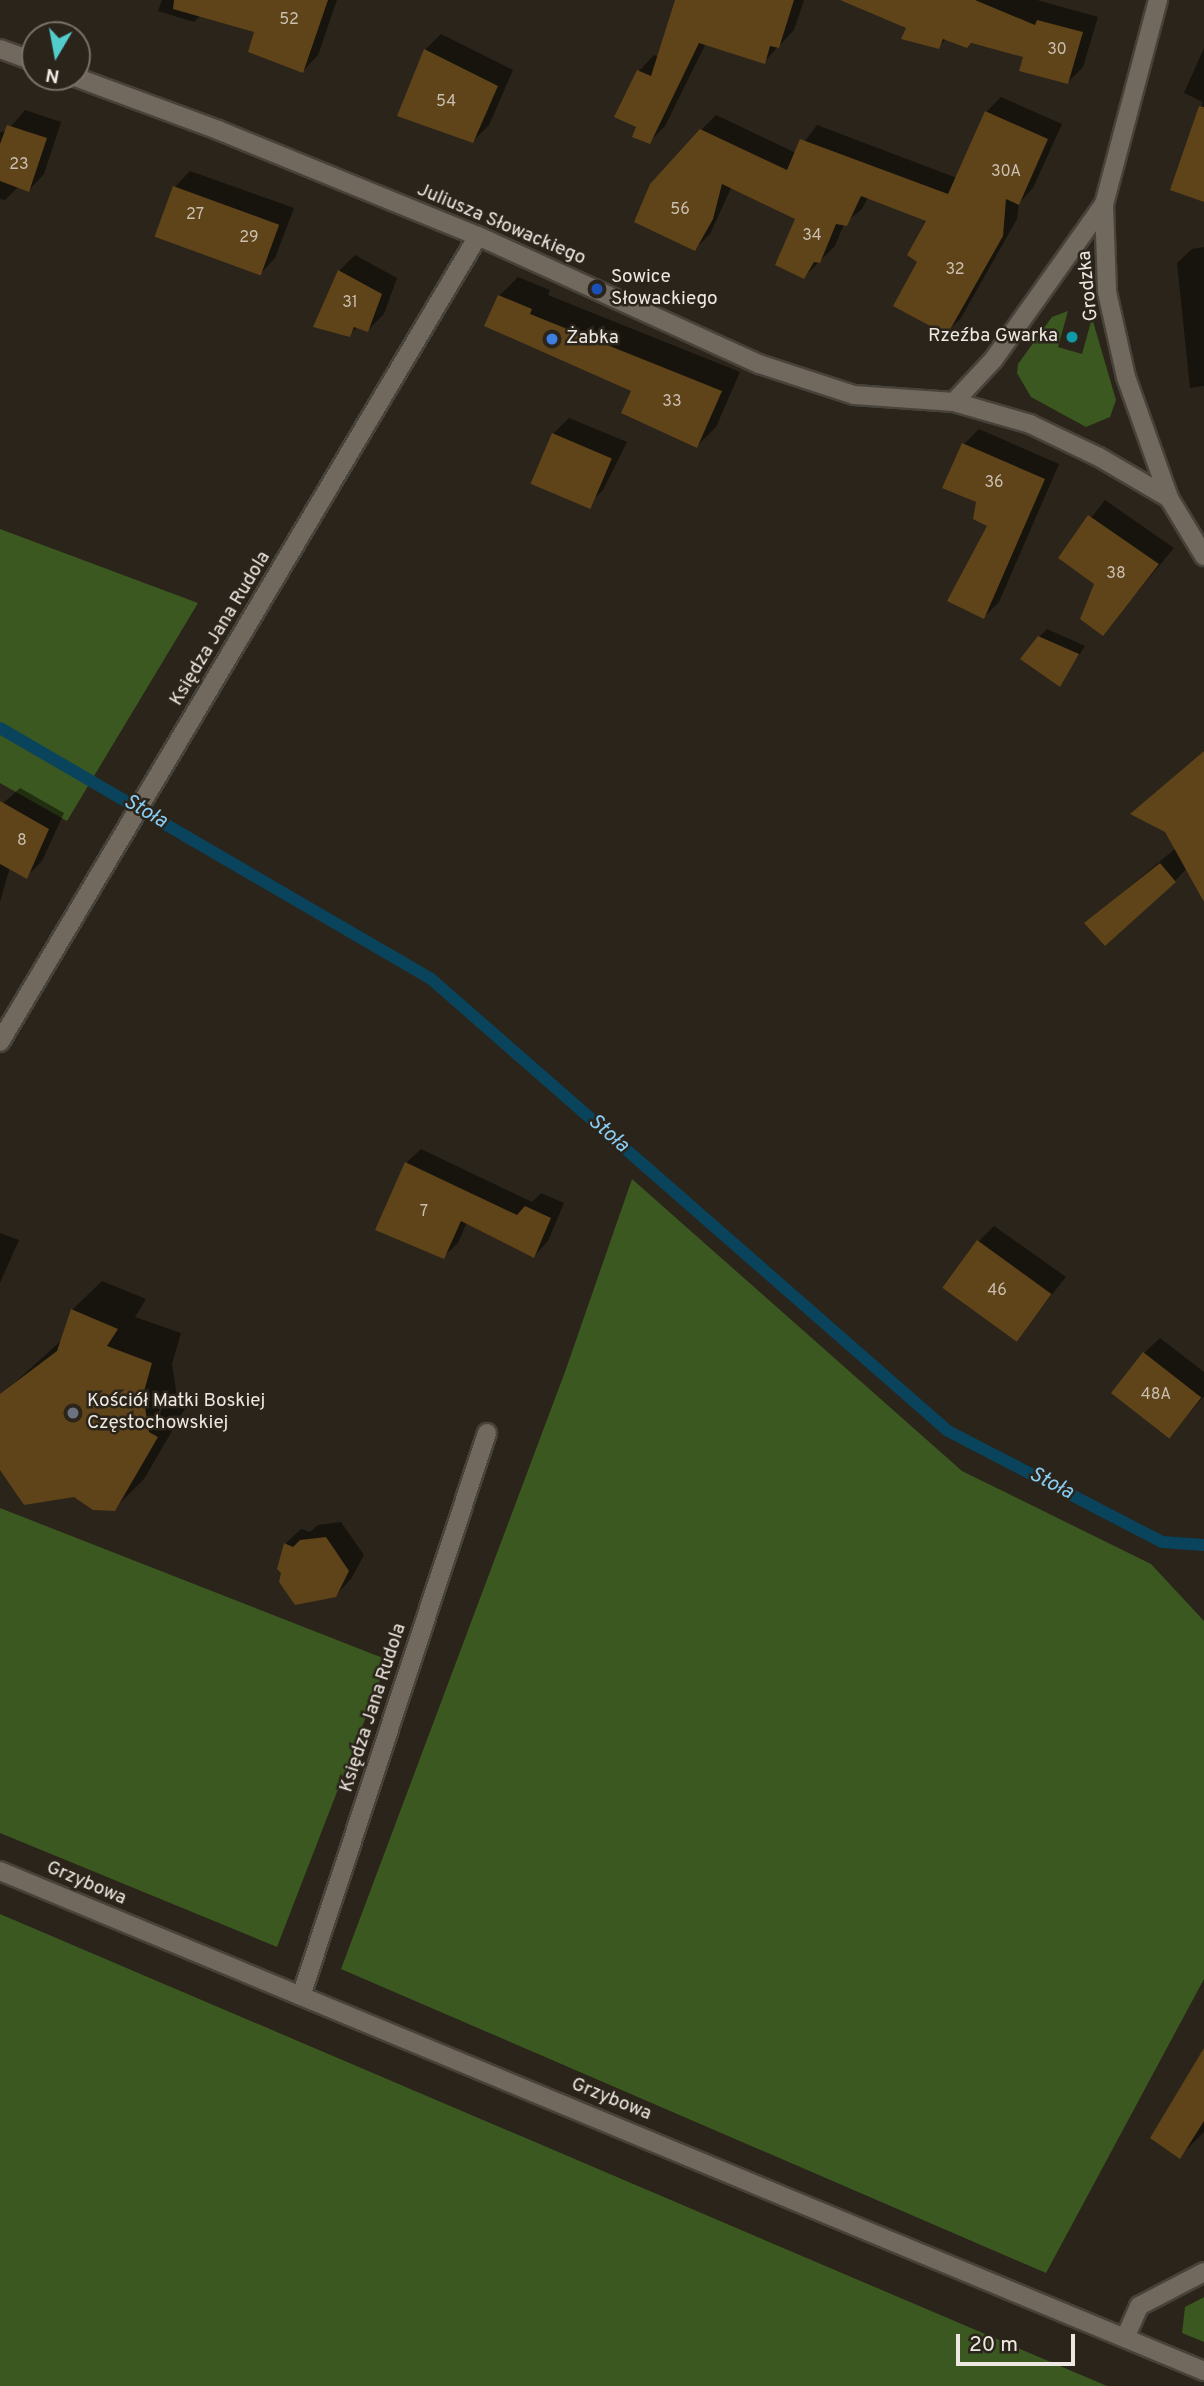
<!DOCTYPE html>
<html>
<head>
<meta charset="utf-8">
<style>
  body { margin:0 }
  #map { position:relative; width:1204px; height:2386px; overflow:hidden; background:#2b241a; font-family:Overpass,sans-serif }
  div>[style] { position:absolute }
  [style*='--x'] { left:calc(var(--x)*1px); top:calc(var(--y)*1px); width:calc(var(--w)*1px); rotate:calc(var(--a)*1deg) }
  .green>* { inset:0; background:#3a581f }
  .shadow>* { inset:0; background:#0007 }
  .stream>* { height:12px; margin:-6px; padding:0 6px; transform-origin:6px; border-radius:6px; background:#0a435c }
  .building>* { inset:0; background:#5f4319; transform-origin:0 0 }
  .roads { filter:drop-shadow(2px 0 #47423a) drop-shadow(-2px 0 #47423a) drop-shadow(0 2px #47423a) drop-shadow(0 -2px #47423a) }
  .minor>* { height:18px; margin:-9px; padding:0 9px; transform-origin:9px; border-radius:9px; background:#72695e }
  .dots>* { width:19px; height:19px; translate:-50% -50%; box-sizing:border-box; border:4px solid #2b241a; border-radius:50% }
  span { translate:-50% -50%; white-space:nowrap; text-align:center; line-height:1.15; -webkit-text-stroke:5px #2b241a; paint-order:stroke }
  .number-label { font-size:16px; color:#cabfb0 }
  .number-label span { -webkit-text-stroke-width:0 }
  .street-label { font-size:19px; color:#ede8e2 }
  .poi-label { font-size:19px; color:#ede8e2 }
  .left { translate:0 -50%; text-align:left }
  .right { translate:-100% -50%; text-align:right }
  .water-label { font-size:21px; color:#88cdf3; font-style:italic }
  .north { position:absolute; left:21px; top:21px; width:70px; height:70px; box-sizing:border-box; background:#2b241a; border:2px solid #79726a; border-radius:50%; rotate:190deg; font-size:19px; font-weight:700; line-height:28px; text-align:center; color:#ede8e2 }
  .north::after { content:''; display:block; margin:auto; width:24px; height:32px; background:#52cdcc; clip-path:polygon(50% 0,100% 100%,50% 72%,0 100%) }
  .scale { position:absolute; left:956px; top:2334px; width:119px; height:32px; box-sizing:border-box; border:4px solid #ede8e2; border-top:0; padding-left:9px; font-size:21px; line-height:24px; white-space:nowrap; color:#ede8e2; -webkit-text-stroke:5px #2b241a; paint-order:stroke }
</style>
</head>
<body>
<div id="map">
  <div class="green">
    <div style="clip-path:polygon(1068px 311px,1058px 347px,1082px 354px,1092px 318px,1116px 400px,1110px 417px,1086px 427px,1031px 397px,1017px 373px,1018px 364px,1052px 317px)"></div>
    <div style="clip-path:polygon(0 529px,198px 603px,67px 821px,0 783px)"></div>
    <div style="clip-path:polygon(632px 1179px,962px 1471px,1151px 1564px,1204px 1621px,1204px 1979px,1046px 2273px,341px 1969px,566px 1369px)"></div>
    <div style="clip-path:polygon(0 1508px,388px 1660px,277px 1947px,0 1833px)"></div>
    <div style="clip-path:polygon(0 1914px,1107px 2386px,0 2386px)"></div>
    <div style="clip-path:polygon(1204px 2297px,1204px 2342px,1182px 2333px,1185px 2307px)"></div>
  </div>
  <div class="shadow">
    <div style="clip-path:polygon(162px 0,337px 0,318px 55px,303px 71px,256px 31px,201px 15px,194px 22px,158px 11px)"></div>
    <div style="clip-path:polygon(677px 0,804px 0,794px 30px,764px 62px,706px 43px,665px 126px,649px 142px,638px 126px,616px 116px,639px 71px,654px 55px,659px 57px)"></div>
    <div style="clip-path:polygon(886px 0,1037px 0,1098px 17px,1083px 67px,1068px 82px,1025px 56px,947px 38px,938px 47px,908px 27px)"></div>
    <div style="clip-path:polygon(441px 34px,513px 70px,489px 125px,473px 141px,425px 50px)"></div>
    <div style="clip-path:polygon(1204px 48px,1204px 200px,1172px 189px,1203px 102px,1184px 93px)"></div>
    <div style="clip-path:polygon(1001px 97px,1062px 124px,1033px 188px,1019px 203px,1017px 219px,961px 318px,946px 333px,920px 262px,929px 220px,868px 197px,862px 209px,844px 224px,835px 246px,804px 277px,798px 218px,732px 186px,710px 234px,695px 249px,701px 130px,716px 115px,796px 153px,817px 125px,957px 178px,986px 112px)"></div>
    <div style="clip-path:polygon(25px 110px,61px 122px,44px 174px,29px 190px,19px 186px,5px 200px,0 199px,0 132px,7px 131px)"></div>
    <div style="clip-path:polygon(190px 171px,294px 208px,275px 258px,260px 274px,175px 187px)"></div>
    <div style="clip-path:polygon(1204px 247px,1204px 386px,1190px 388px,1177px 263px,1192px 249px)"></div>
    <div style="clip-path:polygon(355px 255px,397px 278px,384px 314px,368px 330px,358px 326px,349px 335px,339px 271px)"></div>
    <div style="clip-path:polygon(518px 277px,550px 290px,548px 295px,740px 372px,716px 427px,697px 446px,633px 391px,499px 296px)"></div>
    <div style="clip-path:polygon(569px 418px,627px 442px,603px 490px,587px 506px,553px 434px)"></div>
    <div style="clip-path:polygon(979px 429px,1059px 464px,999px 602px,984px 617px,989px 526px,978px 501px,945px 487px,964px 444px)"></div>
    <div style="clip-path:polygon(1105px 500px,1174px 548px,1103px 633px,1096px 583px,1060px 558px)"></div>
    <div style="clip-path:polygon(1047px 629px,1085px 646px,1060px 684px,1039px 637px)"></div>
    <div style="clip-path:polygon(1204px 751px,1204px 890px,1187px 868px,1175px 881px,1086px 923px,1176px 848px,1148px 799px)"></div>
    <div style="clip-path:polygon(20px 788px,64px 813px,42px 861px,26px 877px,10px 867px,0 902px,0 806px)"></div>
    <div style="clip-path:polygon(421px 1149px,532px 1202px,541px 1193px,564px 1203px,548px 1241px,534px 1256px,467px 1222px,458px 1243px,443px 1257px,406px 1163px)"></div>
    <div style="clip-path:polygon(994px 1226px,1066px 1277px,1016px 1339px,979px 1241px)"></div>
    <div style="clip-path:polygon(0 1233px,19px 1240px,0 1283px)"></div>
    <div style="clip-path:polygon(102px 1281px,146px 1299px,135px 1317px,181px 1333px,172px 1364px,178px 1403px,186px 1407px,144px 1479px,114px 1509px,0 1467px,0 1396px,63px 1339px,72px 1310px)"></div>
    <div style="clip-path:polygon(1160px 1338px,1204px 1372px,1204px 1396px,1170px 1436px,1144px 1353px)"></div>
    <div style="clip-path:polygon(341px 1522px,364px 1555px,351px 1579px,335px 1596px,283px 1572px,285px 1544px,301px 1529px,310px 1532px,318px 1525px)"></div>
    <div style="clip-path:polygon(1204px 2052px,1204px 2132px,1180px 2156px)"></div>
  </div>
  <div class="stream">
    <div style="--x:0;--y:728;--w:497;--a:30.2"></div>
    <div style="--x:430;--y:978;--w:688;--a:41.17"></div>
    <div style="--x:948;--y:1431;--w:241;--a:27.4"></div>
    <div style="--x:1162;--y:1542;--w:42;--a:4.1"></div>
  </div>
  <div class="building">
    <div style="clip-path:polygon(174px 0,328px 0,303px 73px,248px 52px,254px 32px,173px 9px)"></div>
    <div style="clip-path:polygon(675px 0,794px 0,779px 48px,770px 46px,765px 64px,699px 43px,650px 144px,632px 137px,636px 127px,614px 117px,637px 70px,651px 76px)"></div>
    <div style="clip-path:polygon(840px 0,975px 0,1035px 25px,1037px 20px,1083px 32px,1068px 84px,1019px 71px,1023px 57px,971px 43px,967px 48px,943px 39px,939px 49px,901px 39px,906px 28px)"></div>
    <div style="clip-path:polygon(424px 49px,498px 86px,473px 143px,397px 116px)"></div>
    <div style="clip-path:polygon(1199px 106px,1204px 107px,1204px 202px,1170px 190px)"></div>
    <div style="clip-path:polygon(985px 111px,1048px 139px,1019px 205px,1006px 199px,1003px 236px,947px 335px,893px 306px,917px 262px,907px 255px,926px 221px,861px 196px,847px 226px,836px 224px,820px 263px,814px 262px,804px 279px,775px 265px,795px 219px,722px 184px,713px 219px,695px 251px,634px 222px,650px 184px,700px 129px,787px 170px,800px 139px,948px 194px)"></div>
    <div style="clip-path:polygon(7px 125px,47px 138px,29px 192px,0 181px,0 144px)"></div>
    <div style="left:173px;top:186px;width:113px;height:54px;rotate:20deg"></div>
    <div style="clip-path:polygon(338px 270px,382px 294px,368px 332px,354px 327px,350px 337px,313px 327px)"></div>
    <div style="clip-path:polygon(498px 295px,532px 309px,530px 314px,722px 391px,697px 448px,621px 413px,631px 391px,484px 326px)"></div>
    <div style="left:552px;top:433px;width:65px;height:55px;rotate:23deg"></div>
    <div style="clip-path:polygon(962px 443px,1045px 479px,984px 619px,947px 601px,987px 526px,973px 519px,976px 502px,942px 488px)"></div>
    <div style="clip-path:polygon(1088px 515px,1159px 564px,1103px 636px,1080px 619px,1094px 584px,1058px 558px)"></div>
    <div style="clip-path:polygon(1038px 636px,1079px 654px,1060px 687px,1020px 659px)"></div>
    <div style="clip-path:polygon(1204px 751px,1204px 902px,1165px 832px,1130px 814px)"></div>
    <div style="clip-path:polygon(0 801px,49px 829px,27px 879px,0 864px)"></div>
    <div style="clip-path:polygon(1160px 863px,1176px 882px,1105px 946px,1084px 923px)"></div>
    <div style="clip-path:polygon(405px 1162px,517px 1215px,525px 1206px,551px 1218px,534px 1258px,461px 1221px,444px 1259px,375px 1230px)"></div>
    <div style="left:977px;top:1240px;width:92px;height:59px;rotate:36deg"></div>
    <div style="clip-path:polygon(71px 1309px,118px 1329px,107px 1346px,152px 1363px,143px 1395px,149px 1432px,158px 1437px,115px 1511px,93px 1510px,74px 1497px,24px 1505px,0 1470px,0 1394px,57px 1351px)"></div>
    <div style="left:1143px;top:1352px;width:74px;height:52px;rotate:38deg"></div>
    <div style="clip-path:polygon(326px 1537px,349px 1571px,336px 1597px,295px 1605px,279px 1582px,281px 1573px,277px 1569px,284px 1543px,293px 1547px,300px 1540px)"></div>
    <div style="clip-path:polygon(1204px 2048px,1204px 2121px,1180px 2159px,1150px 2138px)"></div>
  </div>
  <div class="roads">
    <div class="minor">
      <div style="--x:1158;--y:0;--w:211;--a:104.8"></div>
      <div style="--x:1104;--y:204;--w:88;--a:88"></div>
      <div style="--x:1107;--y:292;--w:87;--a:77.4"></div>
      <div style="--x:1126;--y:377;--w:128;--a:70.4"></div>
      <div style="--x:1169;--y:498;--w:68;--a:58.9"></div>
      <div style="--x:0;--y:49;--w:37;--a:20"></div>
      <div style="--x:75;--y:77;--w:153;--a:20.3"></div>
      <div style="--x:218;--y:130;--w:281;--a:22.2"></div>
      <div style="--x:478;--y:236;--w:309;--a:24.5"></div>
      <div style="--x:759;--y:364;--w:100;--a:18.1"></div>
      <div style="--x:854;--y:395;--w:100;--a:4"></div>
      <div style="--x:954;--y:402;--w:79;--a:16.1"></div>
      <div style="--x:1030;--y:424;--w:76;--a:25.6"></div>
      <div style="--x:1099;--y:457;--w:81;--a:30.4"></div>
      <div style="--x:954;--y:402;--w:59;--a:-47.1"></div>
      <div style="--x:994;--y:359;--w:190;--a:-54.6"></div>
      <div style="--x:0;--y:1042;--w:937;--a:-59.33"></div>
      <div style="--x:0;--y:1871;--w:1304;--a:22.55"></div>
      <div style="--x:301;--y:1996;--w:593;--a:-71.72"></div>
      <div style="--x:1125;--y:2338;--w:35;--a:-66"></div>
      <div style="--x:1139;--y:2306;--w:73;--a:-27.6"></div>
    </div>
  </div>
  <div class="dots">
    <div style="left:597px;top:289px;background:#1a4fb4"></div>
    <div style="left:1072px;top:337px;background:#0f9aa8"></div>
    <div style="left:552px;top:339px;background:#3f7fe0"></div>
    <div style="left:73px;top:1413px;background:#6b7280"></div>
  </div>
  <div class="number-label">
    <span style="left:289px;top:20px">52</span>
    <span style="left:1057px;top:50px">30</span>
    <span style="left:446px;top:102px">54</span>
    <span style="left:19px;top:165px">23</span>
    <span style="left:1006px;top:172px">30A</span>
    <span style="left:680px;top:210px">56</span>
    <span style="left:195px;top:215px">27</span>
    <span style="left:812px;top:236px">34</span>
    <span style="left:249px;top:238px">29</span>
    <span style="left:955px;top:270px">32</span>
    <span style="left:350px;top:303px">31</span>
    <span style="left:672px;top:402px">33</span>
    <span style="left:994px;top:483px">36</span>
    <span style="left:1116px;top:574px">38</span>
    <span style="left:22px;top:841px">8</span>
    <span style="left:424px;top:1212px">7</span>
    <span style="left:997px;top:1291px">46</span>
    <span style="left:1156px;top:1395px">48A</span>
  </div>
  <div class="street-label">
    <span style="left:501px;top:225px;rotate:23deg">Juliusza Słowackiego</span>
    <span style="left:1089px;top:286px;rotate:-96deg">Grodzka</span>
    <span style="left:221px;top:629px;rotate:-59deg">Księdza Jana Rudola</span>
    <span style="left:374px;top:1708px;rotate:-72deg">Księdza Jana Rudola</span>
    <span style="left:86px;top:1884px;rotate:23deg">Grzybowa</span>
    <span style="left:611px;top:2100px;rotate:22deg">Grzybowa</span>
  </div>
  <div class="poi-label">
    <span class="left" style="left:611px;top:289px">Sowice<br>Słowackiego</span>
    <span class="right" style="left:1058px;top:337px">Rzeźba Gwarka</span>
    <span class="left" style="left:566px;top:339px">Żabka</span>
    <span class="left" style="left:87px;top:1413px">Kościół Matki Boskiej<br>Częstochowskiej</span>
  </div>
  <div class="water-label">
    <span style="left:145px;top:812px;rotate:30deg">Stoła</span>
    <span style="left:608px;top:1134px;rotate:41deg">Stoła</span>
    <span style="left:1051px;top:1484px;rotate:27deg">Stoła</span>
  </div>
  <div class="north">N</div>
  <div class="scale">20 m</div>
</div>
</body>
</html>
